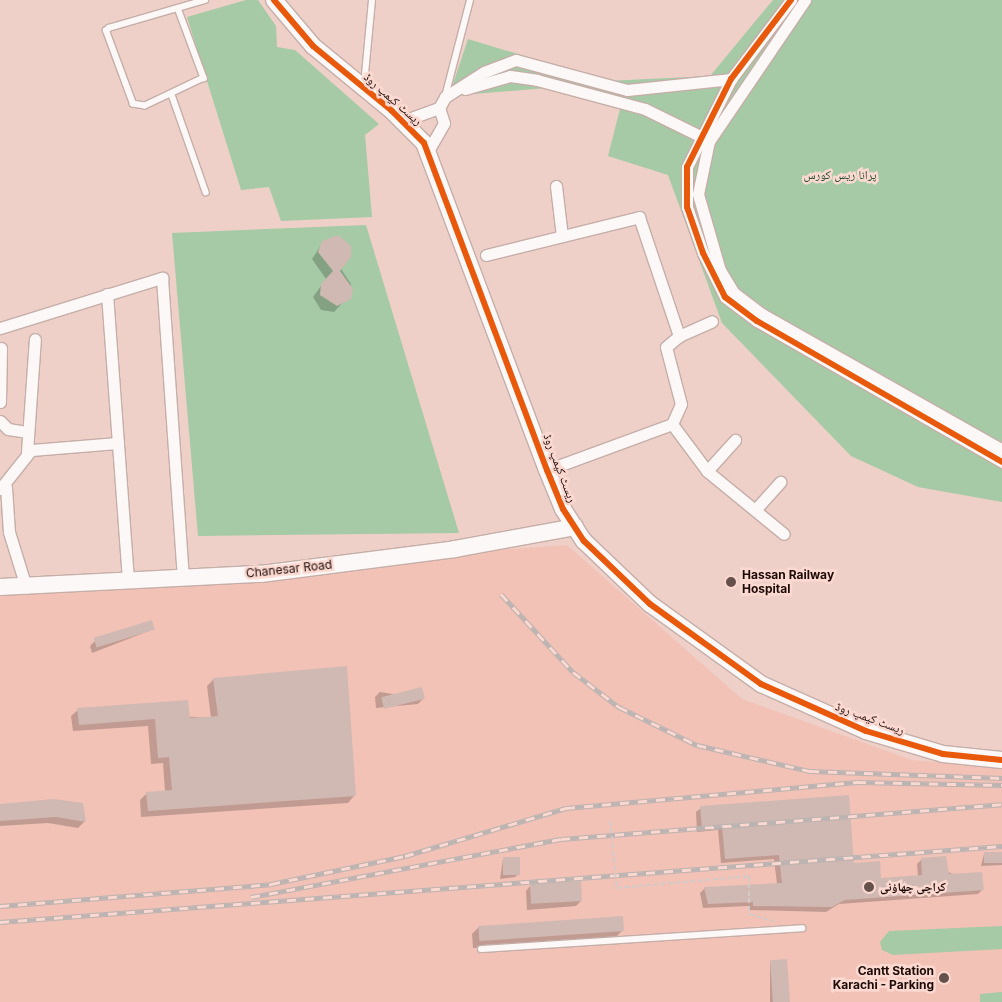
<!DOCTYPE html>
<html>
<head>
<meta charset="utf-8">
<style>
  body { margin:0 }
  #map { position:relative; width:1002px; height:1002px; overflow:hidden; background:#eed0c8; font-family:Inter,"Noto Naskh Arabic",sans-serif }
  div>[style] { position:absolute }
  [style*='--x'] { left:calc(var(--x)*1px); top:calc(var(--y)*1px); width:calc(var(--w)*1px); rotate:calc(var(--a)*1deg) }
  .built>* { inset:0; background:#f2c2b6 }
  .green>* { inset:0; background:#a5caa5 }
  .shadow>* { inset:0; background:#0003 }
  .building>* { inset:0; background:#d1b9b3; transform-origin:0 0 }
  .path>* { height:2px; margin-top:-1px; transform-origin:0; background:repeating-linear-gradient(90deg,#d3cac7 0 5px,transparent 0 7.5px) }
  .roads { filter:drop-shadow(1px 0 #c5aea8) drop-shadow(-1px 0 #c5aea8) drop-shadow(0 1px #c5aea8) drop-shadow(0 -1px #c5aea8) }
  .lane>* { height:5.5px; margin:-2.75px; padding:0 2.75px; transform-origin:2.75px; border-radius:2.75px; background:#fcf8f7 }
  .street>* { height:11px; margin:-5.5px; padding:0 5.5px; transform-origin:5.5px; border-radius:5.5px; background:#fcf8f7 }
  .secondary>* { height:16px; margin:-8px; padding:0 8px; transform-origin:8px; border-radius:8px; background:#fcf8f7 }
  .rail>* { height:5px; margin-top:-2.5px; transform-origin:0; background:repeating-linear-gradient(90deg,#fbd9d1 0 9px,#bbb4b2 0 18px); box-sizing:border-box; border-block:1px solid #bbb4b2 }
  .path-bridge>* { height:2px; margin-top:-1px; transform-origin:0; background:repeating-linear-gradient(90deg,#d3cac7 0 5px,transparent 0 7.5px) }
  .cycleway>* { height:6px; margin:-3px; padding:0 3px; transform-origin:3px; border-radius:3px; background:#e8590c }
  .dots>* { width:14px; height:14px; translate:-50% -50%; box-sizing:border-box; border:2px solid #fbd9d1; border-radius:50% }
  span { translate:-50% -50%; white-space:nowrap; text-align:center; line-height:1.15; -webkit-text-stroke:5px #fbd9d1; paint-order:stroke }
  .street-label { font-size:12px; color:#1d0b07 }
  .park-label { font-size:12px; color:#234f33 }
  .poi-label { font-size:12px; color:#1d0b07; font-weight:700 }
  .left { translate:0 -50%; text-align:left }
  .right { translate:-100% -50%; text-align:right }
</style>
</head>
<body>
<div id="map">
  <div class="built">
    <div style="clip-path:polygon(567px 545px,742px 699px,912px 760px,1002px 767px,1002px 1002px,0 1002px,0 586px)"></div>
  </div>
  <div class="green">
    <div style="clip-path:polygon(246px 0,258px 0,276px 26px,277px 47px,295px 50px,379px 124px,365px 135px,372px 217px,281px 221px,269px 187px,241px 190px,187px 17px)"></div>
    <div style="clip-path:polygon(773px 0,1002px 0,1002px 502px,918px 487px,851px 456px,722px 323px,668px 175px,608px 156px,620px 109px,547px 88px,449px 96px,468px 39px,607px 81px,710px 76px)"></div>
    <div style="clip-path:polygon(366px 225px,459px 533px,198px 536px,172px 233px)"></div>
    <div style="clip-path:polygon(1002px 926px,1002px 949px,893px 955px,882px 950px,880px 942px,889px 931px)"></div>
    <div style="clip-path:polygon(1002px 992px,1002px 1002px,980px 1002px,980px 994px)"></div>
  </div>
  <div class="shadow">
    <div style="clip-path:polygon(323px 242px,351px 284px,351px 294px,334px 312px,321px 310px,313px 297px,326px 279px,312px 259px)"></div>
    <div style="clip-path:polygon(154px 629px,92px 653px,90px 646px,95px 641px)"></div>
    <div style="clip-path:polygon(214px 679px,354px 796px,348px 803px,141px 817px,140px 800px,147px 793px,165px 791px,163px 763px,151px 764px,148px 726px,73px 731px,71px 716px,78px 710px,211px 718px,207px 686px)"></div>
    <div style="clip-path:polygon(380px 692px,423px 699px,418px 704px,376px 708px,375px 697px)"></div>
    <div style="clip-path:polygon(0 805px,85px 821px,78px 828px,48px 823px,0 826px)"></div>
    <div style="clip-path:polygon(701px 808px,853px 864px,880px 879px,918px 877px,917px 864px,922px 859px,983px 889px,978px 894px,839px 904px,826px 912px,749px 910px,749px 906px,703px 908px,700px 893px,705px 888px,777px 884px,774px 859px,721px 863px,718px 830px,697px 832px,696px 812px)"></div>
    <div style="clip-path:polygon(1002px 853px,1002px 865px,981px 866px,984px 854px)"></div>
    <div style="clip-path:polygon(503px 859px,519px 874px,515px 877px,500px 879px)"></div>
    <div style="clip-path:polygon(530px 886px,581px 901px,576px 906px,527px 910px,526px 891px)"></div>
    <div style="clip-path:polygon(479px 927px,623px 930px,616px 937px,473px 948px,472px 934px)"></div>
    <div style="clip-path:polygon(770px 961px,788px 1002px,770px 1002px)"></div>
  </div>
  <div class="building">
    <div style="clip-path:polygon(338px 235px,351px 246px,351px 257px,340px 271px,353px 289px,351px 299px,337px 306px,320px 295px,321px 284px,333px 271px,318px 252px,322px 241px)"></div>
    <div style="left:152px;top:620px;width:10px;height:61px;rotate:73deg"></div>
    <div style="clip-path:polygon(347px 666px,356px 796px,148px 811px,146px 792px,172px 790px,169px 757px,158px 758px,155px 719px,79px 725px,77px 708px,188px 700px,190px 718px,218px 716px,213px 678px)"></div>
    <div style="left:422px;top:687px;width:12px;height:42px;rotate:76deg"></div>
    <div style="clip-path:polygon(849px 795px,854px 863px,880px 861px,881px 878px,922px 875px,921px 858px,946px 856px,949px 874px,982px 872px,984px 890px,845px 900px,832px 907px,753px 906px,753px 902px,708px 904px,704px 887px,782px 883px,779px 855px,725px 859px,722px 826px,702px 828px,700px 806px)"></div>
    <div style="clip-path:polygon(54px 799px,83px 803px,86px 822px,56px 817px,0 821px,0 804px)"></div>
    <div style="left:1002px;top:852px;width:11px;height:18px;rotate:90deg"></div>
    <div style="left:520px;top:857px;width:18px;height:17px;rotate:90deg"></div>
    <div style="left:581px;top:881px;width:20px;height:51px;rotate:87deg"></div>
    <div style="left:623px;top:916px;width:15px;height:145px;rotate:86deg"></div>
    <div style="left:787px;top:959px;width:43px;height:17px;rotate:86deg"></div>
  </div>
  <div class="path">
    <div style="--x:638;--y:886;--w:111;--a:-5.1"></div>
    <div style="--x:749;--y:876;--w:38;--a:90"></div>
    <div style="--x:749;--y:914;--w:26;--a:16"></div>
  </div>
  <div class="roads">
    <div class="lane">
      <div style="--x:178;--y:8;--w:75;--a:69.6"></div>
      <div style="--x:204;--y:78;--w:65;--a:154.6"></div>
      <div style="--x:145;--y:106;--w:12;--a:-171"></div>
      <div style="--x:133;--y:104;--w:78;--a:-110.3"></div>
      <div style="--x:106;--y:31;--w:4;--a:-45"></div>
      <div style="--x:109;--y:28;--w:100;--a:-16.3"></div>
      <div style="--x:364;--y:85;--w:85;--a:-84.6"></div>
      <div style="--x:172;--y:95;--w:103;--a:70.7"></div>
      <div style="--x:445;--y:97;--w:100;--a:-75.5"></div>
      <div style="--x:481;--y:949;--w:322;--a:-3.7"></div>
    </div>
    <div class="street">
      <div style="--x:791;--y:0;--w:99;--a:127.2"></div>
      <div style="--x:731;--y:79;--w:98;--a:116.6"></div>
      <div style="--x:687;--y:167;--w:40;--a:90"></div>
      <div style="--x:687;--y:207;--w:49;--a:70.8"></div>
      <div style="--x:703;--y:253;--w:49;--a:63.4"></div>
      <div style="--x:725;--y:297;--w:40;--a:37"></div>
      <div style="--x:757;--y:321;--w:283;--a:29.9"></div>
      <div style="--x:805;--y:0;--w:171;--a:124.2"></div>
      <div style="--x:709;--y:141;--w:54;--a:101.7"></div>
      <div style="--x:698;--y:194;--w:79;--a:73.9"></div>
      <div style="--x:720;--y:270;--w:27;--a:59"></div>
      <div style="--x:734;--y:293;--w:35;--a:37"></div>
      <div style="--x:762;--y:314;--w:276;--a:29.5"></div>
      <div style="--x:465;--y:89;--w:47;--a:-16.1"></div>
      <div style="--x:510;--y:76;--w:27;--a:8"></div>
      <div style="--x:537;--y:80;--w:112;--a:15"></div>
      <div style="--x:645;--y:109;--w:68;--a:26.2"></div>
      <div style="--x:403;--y:121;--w:38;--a:-20"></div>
      <div style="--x:439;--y:108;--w:13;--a:-61"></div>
      <div style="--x:445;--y:97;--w:46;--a:-32.7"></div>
      <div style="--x:484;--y:72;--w:34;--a:-21"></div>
      <div style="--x:516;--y:60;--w:115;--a:15.1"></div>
      <div style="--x:627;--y:90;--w:105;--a:-6"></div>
      <div style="--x:428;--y:151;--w:32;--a:-60"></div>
      <div style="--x:444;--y:123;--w:16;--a:-108"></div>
      <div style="--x:556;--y:186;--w:50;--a:83.2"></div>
      <div style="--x:486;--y:255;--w:158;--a:-13.9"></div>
      <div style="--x:639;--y:217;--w:126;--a:71.4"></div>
      <div style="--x:679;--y:336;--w:17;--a:140"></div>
      <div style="--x:666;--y:347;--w:59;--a:75.3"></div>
      <div style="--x:681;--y:404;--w:22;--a:114"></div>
      <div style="--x:107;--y:294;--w:287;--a:85.8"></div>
      <div style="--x:0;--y:328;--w:170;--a:-17.2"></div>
      <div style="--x:162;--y:278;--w:301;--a:86"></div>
      <div style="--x:679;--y:336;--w:36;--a:-24"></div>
      <div style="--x:0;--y:402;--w:54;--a:-88.9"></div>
      <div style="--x:0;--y:421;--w:11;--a:45"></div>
      <div style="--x:8;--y:429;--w:20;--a:9"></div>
      <div style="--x:27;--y:452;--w:113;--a:-86"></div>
      <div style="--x:547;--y:470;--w:133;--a:-20.2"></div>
      <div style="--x:672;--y:424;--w:59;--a:53.3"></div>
      <div style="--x:707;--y:471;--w:99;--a:39.3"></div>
      <div style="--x:707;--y:471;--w:42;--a:-47.9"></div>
      <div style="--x:6;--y:487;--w:45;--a:86.2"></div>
      <div style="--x:9;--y:532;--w:58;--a:72.8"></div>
      <div style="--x:0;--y:489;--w:50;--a:-51.5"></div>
      <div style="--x:31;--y:450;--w:87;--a:-4.6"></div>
      <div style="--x:755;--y:510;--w:38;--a:-48"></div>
    </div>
    <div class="secondary">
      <div style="--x:274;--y:0;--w:60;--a:49.7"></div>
      <div style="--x:313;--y:46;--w:102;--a:39.4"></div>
      <div style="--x:392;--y:111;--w:45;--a:45"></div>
      <div style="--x:424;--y:143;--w:349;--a:69.4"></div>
      <div style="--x:547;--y:470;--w:42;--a:67.7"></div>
      <div style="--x:563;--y:509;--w:38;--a:57"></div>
      <div style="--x:584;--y:541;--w:91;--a:43.7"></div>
      <div style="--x:650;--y:604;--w:137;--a:35.8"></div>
      <div style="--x:761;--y:684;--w:115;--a:24.1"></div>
      <div style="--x:866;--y:731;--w:80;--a:16.6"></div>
      <div style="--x:943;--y:754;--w:59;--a:5.8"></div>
      <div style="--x:0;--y:587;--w:261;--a:-2.9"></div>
      <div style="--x:261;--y:574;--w:196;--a:-7.3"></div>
      <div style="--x:455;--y:549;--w:122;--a:-10.4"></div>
    </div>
  </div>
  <div class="rail">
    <div style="--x:501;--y:594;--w:106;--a:47.3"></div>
    <div style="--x:573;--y:672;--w:58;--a:37.3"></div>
    <div style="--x:619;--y:707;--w:87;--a:26"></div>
    <div style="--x:697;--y:745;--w:116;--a:13"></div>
    <div style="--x:810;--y:771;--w:192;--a:2.1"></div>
    <div style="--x:251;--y:897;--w:315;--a:-10.6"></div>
    <div style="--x:561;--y:839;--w:442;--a:-4.5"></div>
    <div style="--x:0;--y:906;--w:272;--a:-4.6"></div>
    <div style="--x:271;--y:884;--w:137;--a:-11.8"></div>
    <div style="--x:405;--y:856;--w:168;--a:-16.6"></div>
    <div style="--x:566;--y:808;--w:292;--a:-5.1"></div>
    <div style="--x:857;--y:782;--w:145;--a:1.2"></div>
    <div style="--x:0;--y:922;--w:1005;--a:-4.34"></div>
  </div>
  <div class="path-bridge">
    <div style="--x:610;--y:821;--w:67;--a:84"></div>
    <div style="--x:617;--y:888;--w:21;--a:-5"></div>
  </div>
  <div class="cycleway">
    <div style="--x:274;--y:0;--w:60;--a:49.7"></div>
    <div style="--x:313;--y:46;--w:102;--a:39.4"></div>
    <div style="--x:392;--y:111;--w:45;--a:45"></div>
    <div style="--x:424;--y:143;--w:349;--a:69.4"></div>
    <div style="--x:547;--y:470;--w:42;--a:67.7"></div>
    <div style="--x:563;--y:509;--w:38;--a:57"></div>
    <div style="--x:584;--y:541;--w:91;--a:43.7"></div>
    <div style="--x:650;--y:604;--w:137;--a:35.8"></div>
    <div style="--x:761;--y:684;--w:115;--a:24.1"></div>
    <div style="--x:866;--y:731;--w:80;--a:16.6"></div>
    <div style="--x:943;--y:754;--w:59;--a:5.8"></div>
    <div style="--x:791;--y:0;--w:99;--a:127.2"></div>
    <div style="--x:731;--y:79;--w:98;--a:116.6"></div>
    <div style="--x:687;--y:167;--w:40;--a:90"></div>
    <div style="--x:687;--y:207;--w:49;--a:70.8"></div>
    <div style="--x:703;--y:253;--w:49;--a:63.4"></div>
    <div style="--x:725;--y:297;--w:40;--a:37"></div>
    <div style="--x:757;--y:321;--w:283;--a:29.9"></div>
  </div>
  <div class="dots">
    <div style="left:731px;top:582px;background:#66504b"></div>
    <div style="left:869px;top:887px;background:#66504b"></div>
    <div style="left:944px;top:978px;background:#66504b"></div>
  </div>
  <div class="street-label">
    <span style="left:393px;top:99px;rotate:41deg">ریسٹ کیمپ روڈ</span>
    <span style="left:560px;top:468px;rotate:69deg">ریسٹ کیمپ روڈ</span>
    <span style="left:289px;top:569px;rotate:-6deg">Chanesar Road</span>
    <span style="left:870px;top:718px;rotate:20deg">ریسٹ کیمپ روڈ</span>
  </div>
  <div class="park-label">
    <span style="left:840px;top:175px">پرانا ریس کورس</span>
  </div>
  <div class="poi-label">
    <span class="left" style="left:742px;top:582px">Hassan Railway<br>Hospital</span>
    <span class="left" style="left:880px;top:887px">کراچی چھاؤنی</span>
    <span class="right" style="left:934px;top:978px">Cantt Station<br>Karachi - Parking</span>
  </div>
</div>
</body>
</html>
